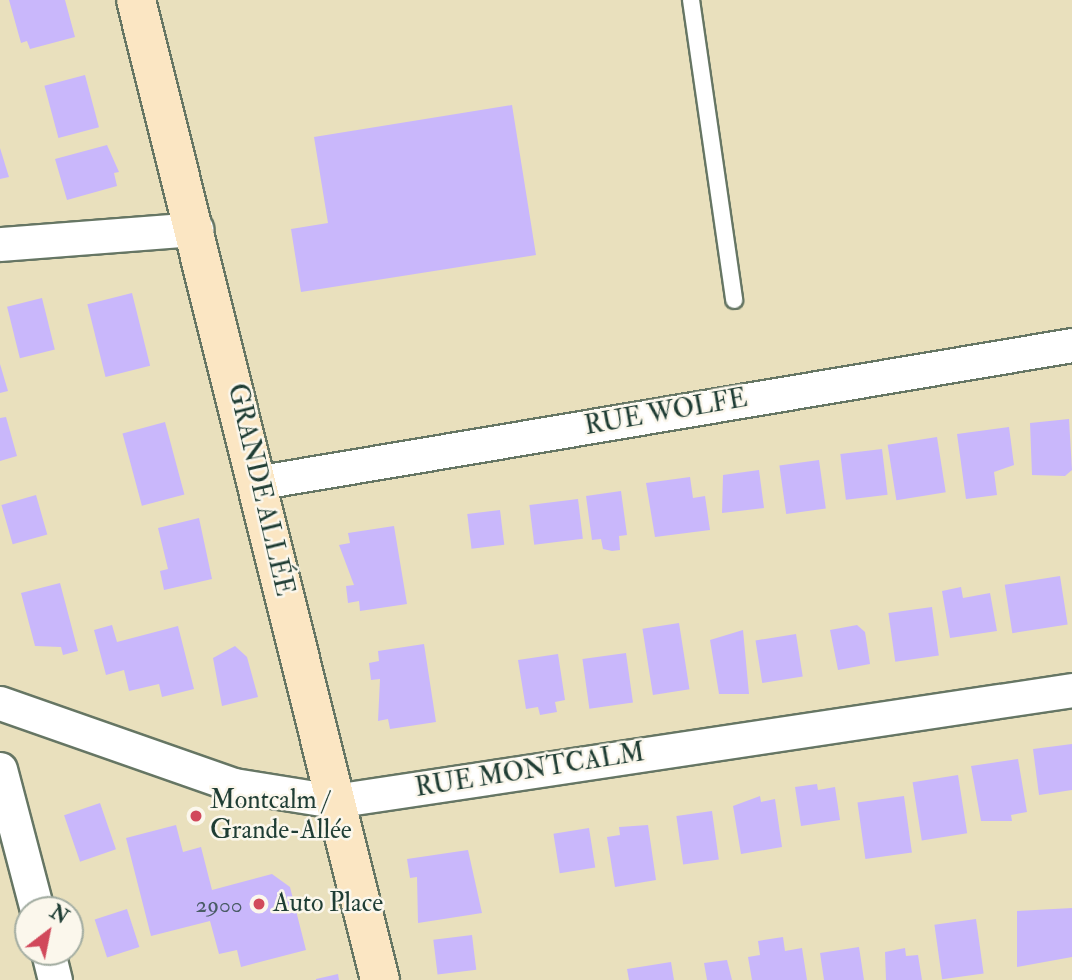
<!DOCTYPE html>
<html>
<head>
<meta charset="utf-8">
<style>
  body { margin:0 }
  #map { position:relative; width:1072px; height:980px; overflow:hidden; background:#e9e0bd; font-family:"IM FELL Double Pica",serif }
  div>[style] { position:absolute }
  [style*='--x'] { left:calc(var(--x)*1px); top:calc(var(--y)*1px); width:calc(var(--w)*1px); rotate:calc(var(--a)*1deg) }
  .building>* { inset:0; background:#c9b7fb; transform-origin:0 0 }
  .roads { filter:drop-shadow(2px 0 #667664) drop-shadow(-2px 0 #667664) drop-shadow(0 2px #667664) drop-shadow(0 -2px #667664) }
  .lane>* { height:16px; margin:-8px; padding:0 8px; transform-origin:8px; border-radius:8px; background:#fff }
  .street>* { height:33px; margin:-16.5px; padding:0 16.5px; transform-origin:16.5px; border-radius:16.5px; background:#fff }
  .secondary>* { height:38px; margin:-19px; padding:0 19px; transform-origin:19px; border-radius:19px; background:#fbe6c3 }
  .dots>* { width:19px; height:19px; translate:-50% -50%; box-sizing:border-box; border:4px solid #fbf7ec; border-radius:50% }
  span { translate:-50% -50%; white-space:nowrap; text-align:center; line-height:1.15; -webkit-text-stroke:5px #fbf7ec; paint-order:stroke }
  .number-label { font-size:23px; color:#4a5c66 }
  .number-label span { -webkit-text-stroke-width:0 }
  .street-label { font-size:26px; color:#1f3d34 }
  .poi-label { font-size:26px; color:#1f3d34 }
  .left { translate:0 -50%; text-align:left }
  .north { position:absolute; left:14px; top:896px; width:70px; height:70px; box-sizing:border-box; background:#fbf7ec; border:2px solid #a3ada2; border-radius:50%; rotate:32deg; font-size:19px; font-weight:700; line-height:28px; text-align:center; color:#1f3d34 }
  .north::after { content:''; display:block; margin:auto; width:24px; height:32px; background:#d1495b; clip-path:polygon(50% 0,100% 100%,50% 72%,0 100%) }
</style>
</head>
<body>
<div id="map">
  <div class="building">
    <div style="clip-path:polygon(9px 0,65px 0,75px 37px,30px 49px,27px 41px,21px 43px)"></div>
    <div style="left:85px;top:75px;width:54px;height:42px;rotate:75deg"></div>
    <div style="clip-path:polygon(512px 105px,536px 255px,301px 292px,291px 229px,328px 223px,314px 137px)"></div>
    <div style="clip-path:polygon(107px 145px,119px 172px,114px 173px,117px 186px,67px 200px,55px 159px)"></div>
    <div style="clip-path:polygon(0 148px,9px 177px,0 179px)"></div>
    <div style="left:132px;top:293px;width:75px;height:46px;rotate:76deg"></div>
    <div style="left:42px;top:298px;width:53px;height:36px;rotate:76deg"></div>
    <div style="clip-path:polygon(0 364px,8px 391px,0 393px)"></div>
    <div style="clip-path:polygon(6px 417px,17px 456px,0 461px,0 418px)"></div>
    <div style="clip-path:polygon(1069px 419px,1072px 470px,1065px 476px,1032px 475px,1030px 423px)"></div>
    <div style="left:165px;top:422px;width:75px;height:44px;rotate:75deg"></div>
    <div style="clip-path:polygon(1009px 427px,1014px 465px,994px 472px,997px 495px,966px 499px,957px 434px)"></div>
    <div style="left:937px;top:437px;width:56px;height:50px;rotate:81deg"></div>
    <div style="left:882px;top:449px;width:46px;height:42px;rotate:83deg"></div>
    <div style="left:819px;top:460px;width:49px;height:40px;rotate:82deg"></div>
    <div style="clip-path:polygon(759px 470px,764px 508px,722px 513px,723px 475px)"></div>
    <div style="clip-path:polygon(690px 477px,693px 498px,705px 496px,710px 530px,655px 537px,646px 483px)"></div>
    <div style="clip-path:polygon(621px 491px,627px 535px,619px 536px,620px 550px,612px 551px,603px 549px,601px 539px,592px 540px,586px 496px)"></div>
    <div style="left:36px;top:495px;width:41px;height:36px;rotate:74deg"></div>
    <div style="left:578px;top:499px;width:40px;height:49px;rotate:83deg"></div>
    <div style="left:500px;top:510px;width:35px;height:33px;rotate:83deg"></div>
    <div style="clip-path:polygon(199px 518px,212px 579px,164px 590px,160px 571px,168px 569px,158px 528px)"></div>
    <div style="clip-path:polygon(394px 526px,407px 604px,360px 611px,359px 601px,348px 603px,346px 586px,354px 585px,339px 545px,350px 543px,348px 533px)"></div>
    <div style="left:1060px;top:576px;width:49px;height:56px;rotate:81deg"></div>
    <div style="clip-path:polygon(60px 583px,78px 651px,63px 655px,61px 647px,35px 646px,21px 593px)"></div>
    <div style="clip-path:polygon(961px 587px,963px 598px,990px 593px,997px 631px,950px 638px,942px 591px)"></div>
    <div style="left:932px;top:607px;width:49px;height:44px;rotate:82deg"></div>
    <div style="left:679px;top:623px;width:67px;height:37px;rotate:81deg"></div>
    <div style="clip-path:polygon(112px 625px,117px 642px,178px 626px,194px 689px,162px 697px,159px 684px,129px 691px,124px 670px,106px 675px,94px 630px)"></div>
    <div style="clip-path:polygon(857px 625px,865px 632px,870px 664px,838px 670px,830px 630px)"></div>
    <div style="clip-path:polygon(743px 630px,749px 694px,719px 694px,710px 640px)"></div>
    <div style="left:796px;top:634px;width:43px;height:41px;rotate:81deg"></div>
    <div style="clip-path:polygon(424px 644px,436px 722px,390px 729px,388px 719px,378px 721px,380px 679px,371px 680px,369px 663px,379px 661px,378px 651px)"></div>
    <div style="clip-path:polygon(235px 646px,247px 657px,258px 697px,222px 706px,213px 658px)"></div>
    <div style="left:626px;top:653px;width:50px;height:44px;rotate:82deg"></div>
    <div style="clip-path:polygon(558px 654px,565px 700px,555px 702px,557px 712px,540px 715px,538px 707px,526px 709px,518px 660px)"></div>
    <div style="clip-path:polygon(1072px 744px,1072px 790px,1039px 795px,1033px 749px)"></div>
    <div style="clip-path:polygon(1018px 759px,1027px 812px,1011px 815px,1012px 821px,981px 821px,971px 766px)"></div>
    <div style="left:958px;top:775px;width:59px;height:46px;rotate:81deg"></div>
    <div style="clip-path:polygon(817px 784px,818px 790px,835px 787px,840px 820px,801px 826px,795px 787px)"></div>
    <div style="clip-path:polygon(760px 796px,761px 802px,775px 799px,782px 847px,741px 854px,733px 806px)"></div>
    <div style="left:904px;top:796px;width:57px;height:47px;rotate:82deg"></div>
    <div style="left:100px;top:803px;width:49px;height:38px;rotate:71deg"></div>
    <div style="left:712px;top:811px;width:49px;height:36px;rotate:82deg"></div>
    <div style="clip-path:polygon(176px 825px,183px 852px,201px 847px,212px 890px,272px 874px,290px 887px,306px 950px,241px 967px,237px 950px,219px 954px,210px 921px,151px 936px,126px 838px)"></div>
    <div style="clip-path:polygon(648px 825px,656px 880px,615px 887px,607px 837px,620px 835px,619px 827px)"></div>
    <div style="left:589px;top:828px;width:40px;height:36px;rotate:81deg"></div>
    <div style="clip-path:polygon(468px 850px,482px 913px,418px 923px,417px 877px,410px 878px,407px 859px)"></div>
    <div style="clip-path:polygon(1072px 908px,1072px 957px,1017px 967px,1017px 911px)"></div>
    <div style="left:127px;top:909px;width:40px;height:34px;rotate:72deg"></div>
    <div style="left:976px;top:919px;width:55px;height:42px;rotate:82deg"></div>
    <div style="left:472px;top:935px;width:35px;height:39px;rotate:83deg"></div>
    <div style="clip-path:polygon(783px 937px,785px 951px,802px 948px,807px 980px,752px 980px,748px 957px,760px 955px,758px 941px)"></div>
    <div style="clip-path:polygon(859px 947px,864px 980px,824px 980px,820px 953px)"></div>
    <div style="clip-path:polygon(905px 948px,906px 956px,918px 955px,922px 980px,886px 980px,885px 952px)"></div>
    <div style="clip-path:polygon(727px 960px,732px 980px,707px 980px,704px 963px)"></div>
    <div style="clip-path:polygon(671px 962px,674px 980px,629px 980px,627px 969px)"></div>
    <div style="clip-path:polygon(338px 974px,339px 980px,316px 980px,316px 979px)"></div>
  </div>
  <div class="roads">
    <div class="lane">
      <div style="--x:691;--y:0;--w:303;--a:81.8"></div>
    </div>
    <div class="street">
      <div style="--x:0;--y:244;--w:197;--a:-4.4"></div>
      <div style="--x:261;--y:482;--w:822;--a:-9.59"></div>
      <div style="--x:0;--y:703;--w:248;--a:19.3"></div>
      <div style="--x:234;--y:785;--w:101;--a:9.1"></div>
      <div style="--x:334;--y:801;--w:746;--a:-8.55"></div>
      <div style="--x:0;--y:769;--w:146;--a:75.3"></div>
      <div style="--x:48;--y:952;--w:29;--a:76"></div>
    </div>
    <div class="secondary">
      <div style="--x:136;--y:0;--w:1010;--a:76.02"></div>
    </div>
  </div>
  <div class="dots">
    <div style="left:196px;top:816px;background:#d1495b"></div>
    <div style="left:259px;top:904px;background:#d1495b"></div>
  </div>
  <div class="number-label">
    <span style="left:219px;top:905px">2900</span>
  </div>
  <div class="street-label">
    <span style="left:666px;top:413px;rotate:-10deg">RUE WOLFE</span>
    <span style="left:260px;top:490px;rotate:77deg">GRANDE ALLÉE</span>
    <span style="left:530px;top:771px;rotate:-9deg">RUE MONTCALM</span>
  </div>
  <div class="poi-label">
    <span class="left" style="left:210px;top:816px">Montcalm /<br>Grande-Allée</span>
    <span class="left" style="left:273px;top:904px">Auto Place</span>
  </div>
  <div class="north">N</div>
</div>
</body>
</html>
